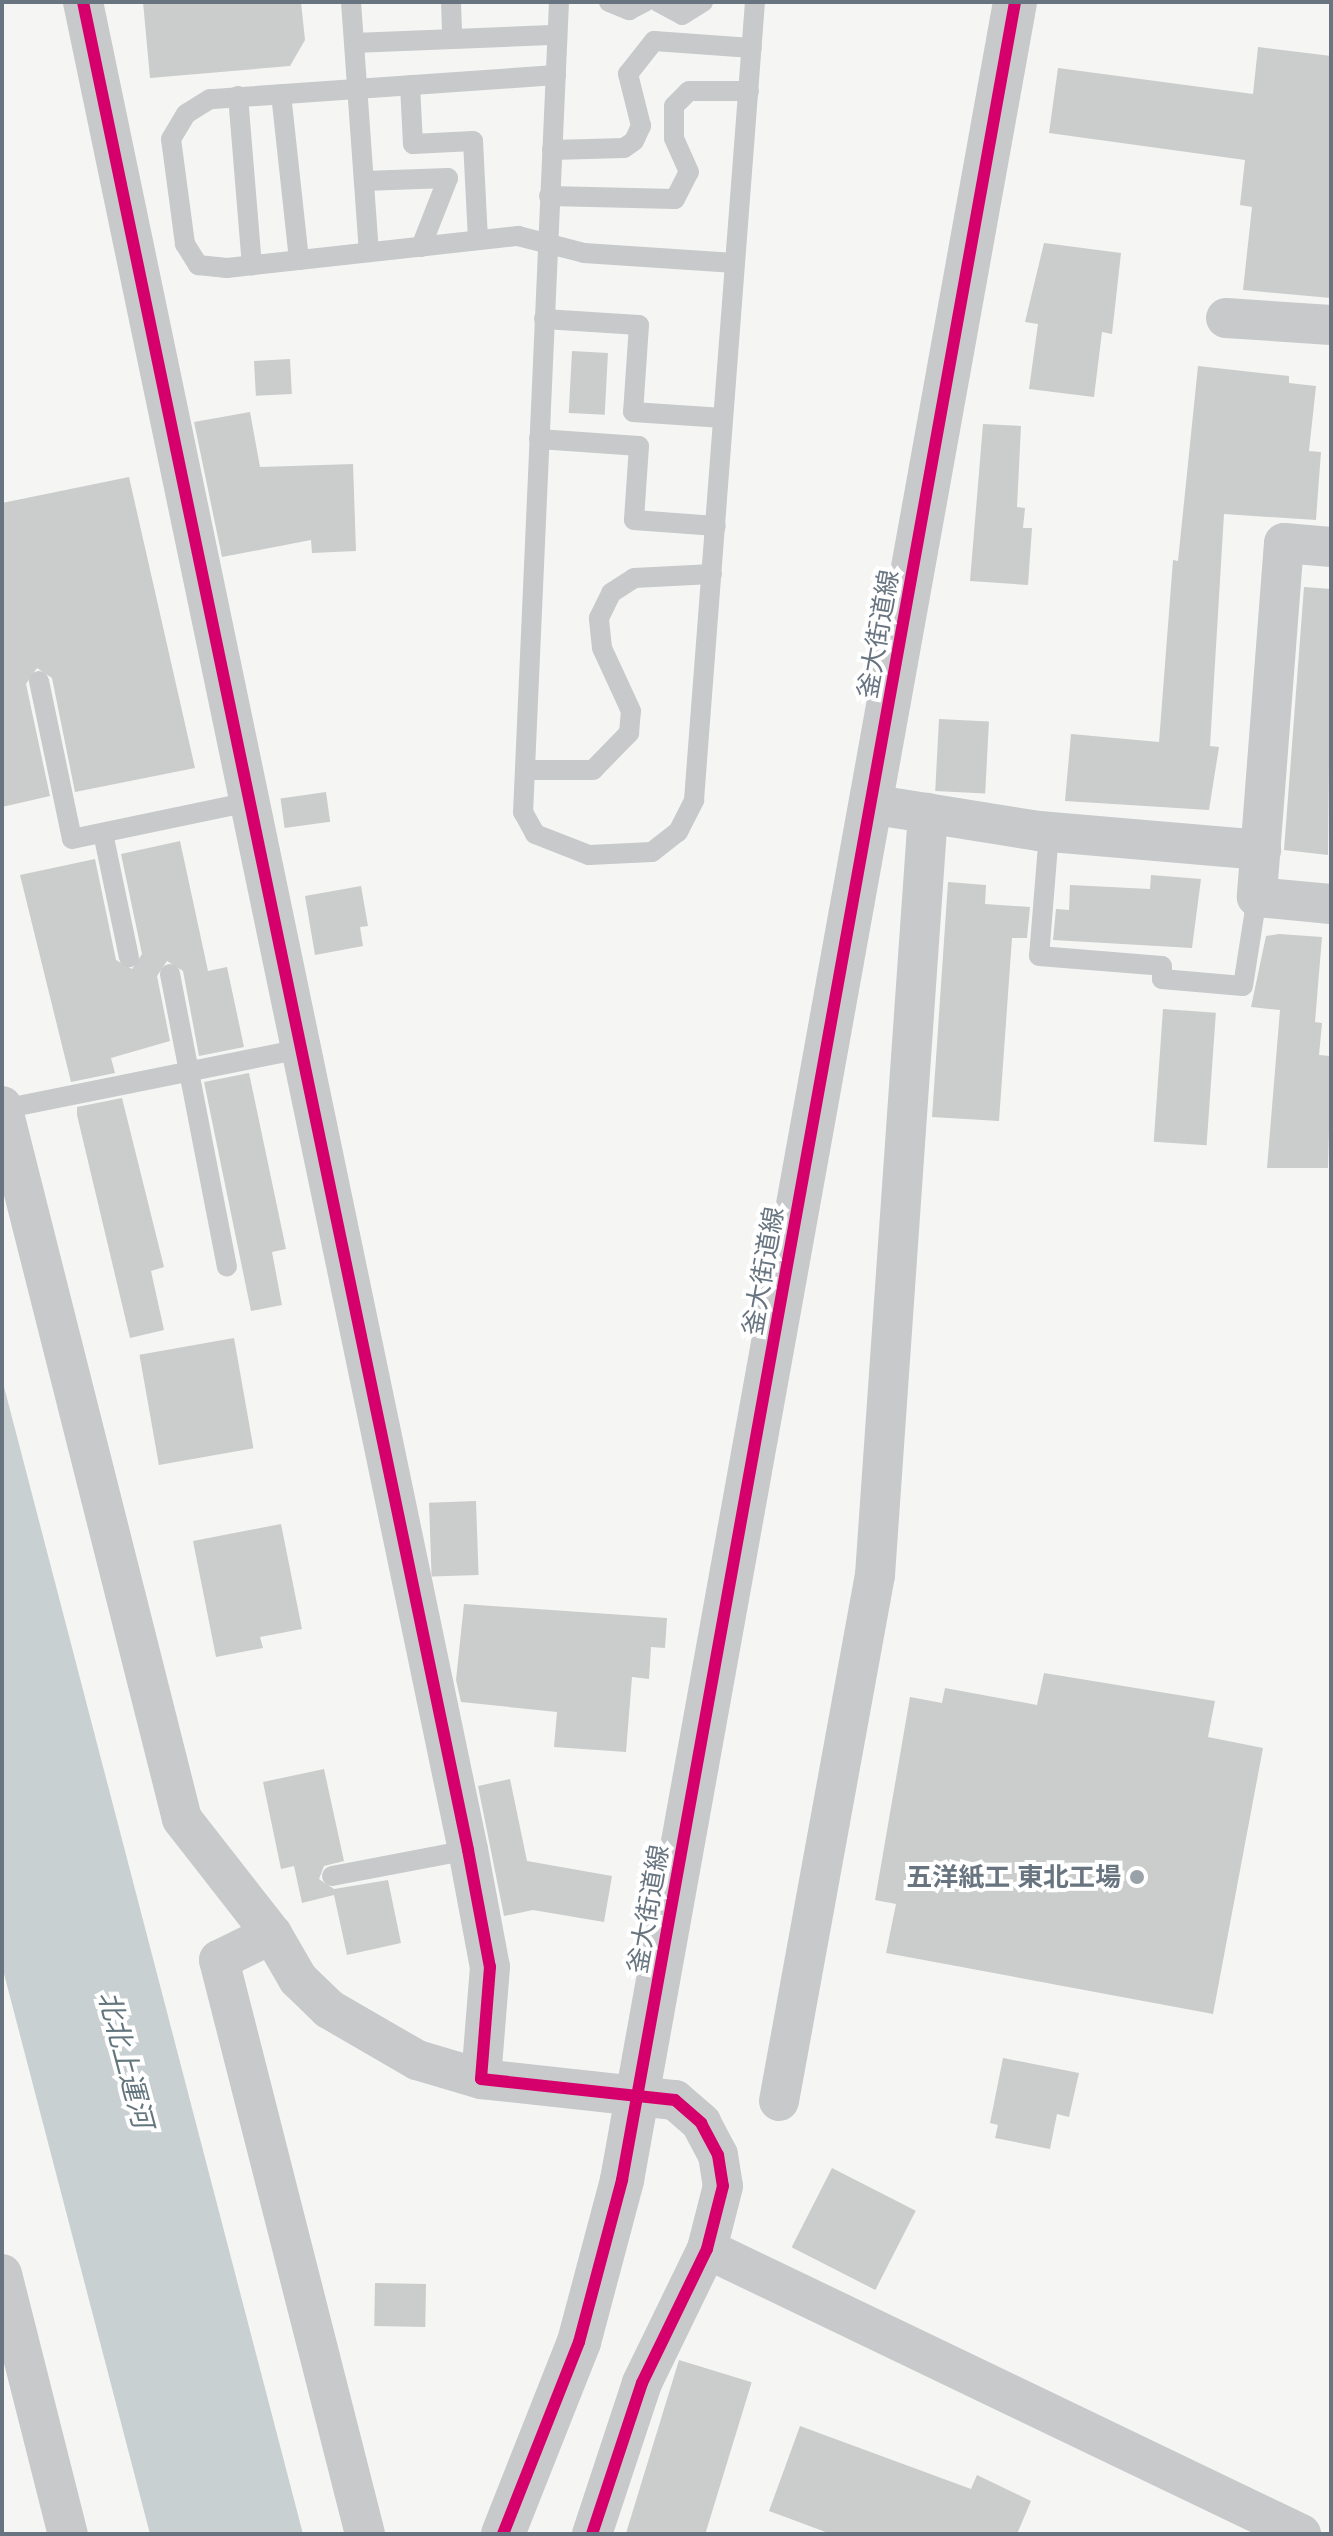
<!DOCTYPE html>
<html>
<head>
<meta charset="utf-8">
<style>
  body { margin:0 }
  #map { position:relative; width:1333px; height:2536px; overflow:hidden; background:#f5f5f4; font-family:"Noto Sans","Noto Sans JP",sans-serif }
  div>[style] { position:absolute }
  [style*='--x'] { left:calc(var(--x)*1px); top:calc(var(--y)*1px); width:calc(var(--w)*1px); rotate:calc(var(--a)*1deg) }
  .water>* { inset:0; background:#c9d0d2 }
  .building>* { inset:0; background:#cbcccc; transform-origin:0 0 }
  .service>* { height:20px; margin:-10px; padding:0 10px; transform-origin:10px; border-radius:10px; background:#c7c9ca }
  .minor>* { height:40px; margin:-20px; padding:0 20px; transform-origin:20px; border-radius:20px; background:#c7c9ca }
  .tertiary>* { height:44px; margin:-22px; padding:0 22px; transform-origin:22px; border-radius:22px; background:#c7c9ca }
  .cycleway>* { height:12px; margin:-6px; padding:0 6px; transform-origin:6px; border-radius:6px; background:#d6006c }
  .dots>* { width:22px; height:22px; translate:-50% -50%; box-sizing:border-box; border:4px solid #fff; border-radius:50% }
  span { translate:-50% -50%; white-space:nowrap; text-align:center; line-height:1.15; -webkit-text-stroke:8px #fff; paint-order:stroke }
  .street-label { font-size:26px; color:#687580 }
  .poi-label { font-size:26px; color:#687580; font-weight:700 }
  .right { translate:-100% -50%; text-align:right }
  .water-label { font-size:28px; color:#64767d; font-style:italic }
  .frame { position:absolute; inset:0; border:4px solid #687580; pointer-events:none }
</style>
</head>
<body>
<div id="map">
  <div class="water">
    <div style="clip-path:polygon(2px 1379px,303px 2534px,150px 2534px,2px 1966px)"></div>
  </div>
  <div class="building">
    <div style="clip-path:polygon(143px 2px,301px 2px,305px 40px,290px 66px,150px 78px)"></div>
    <div style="clip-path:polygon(1258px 47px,1331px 56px,1331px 298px,1243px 290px,1252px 207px,1240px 205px,1245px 160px,1049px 133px,1058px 68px,1253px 94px)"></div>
    <div style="clip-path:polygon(1044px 243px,1121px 253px,1112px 334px,1102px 332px,1094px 397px,1029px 389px,1038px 324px,1025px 322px)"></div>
    <div style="left:572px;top:351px;width:36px;height:62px;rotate:3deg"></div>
    <div style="left:290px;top:359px;width:35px;height:36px;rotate:87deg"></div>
    <div style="clip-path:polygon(1198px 366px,1289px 376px,1289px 383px,1316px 386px,1309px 451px,1321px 452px,1316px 520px,1224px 514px,1210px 746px,1219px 747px,1209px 810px,1065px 801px,1071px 734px,1159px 742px,1173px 560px,1178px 561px)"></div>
    <div style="clip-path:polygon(250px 412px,260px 467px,353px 464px,356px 551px,312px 553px,311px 540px,222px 557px,194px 422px)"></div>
    <div style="clip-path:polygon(983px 424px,1021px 426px,1017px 507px,1025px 508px,1023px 528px,1032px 528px,1028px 585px,970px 581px)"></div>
    <div style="clip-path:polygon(129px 477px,195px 768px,75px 792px,52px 678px,37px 668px,26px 684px,50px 796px,2px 807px,2px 503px)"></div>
    <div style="clip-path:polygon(1304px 587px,1331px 589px,1328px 855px,1284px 850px)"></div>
    <div style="left:939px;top:719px;width:50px;height:72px;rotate:3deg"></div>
    <div style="left:326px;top:792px;width:30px;height:46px;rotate:82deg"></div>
    <div style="clip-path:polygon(180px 841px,208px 971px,227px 967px,244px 1047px,199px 1056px,183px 971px,167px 961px,157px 976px,170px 1041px,111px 1058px,115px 1073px,71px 1082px,20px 875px,95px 859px,116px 960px,132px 969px,142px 954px,121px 854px)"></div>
    <div style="clip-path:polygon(1151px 875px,1201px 879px,1192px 948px,1053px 940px,1056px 909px,1069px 910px,1070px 885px,1150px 889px)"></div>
    <div style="clip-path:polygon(948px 882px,986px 885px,985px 904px,1030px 907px,1027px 938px,1012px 938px,999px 1121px,932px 1117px)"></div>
    <div style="clip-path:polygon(361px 886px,368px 926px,360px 927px,363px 946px,315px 955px,305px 896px)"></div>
    <div style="clip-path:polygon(1279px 934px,1322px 937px,1315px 1022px,1322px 1023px,1319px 1055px,1331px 1056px,1328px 1168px,1267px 1168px,1280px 1010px,1251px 1007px,1266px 936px)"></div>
    <div style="left:1163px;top:1009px;width:53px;height:133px;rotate:4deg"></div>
    <div style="clip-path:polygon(249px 1073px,286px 1249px,272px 1252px,282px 1305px,251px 1311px,204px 1082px)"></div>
    <div style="clip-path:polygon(122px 1098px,164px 1267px,151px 1271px,164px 1330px,130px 1338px,77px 1115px,77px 1107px)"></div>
    <div style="left:234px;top:1338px;width:112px;height:96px;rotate:80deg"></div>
    <div style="left:476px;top:1501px;width:74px;height:47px;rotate:88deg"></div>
    <div style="clip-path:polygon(281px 1524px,302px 1629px,260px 1637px,263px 1648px,216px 1657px,193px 1541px)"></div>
    <div style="clip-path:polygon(464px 1604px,667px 1618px,665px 1648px,651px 1647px,649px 1679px,632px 1677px,626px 1752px,554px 1747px,557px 1712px,461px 1702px,456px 1680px)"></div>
    <div style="clip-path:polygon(1044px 1673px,1215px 1701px,1208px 1737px,1263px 1748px,1213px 2014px,886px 1953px,896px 1904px,875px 1900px,910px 1697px,942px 1703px,945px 1688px,1037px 1705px)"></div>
    <div style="clip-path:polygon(324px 1769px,344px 1861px,324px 1866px,319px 1879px,334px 1889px,388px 1880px,401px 1943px,347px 1955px,334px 1895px,302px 1903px,294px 1866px,281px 1869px,263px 1782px)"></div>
    <div style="clip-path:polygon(510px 1779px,527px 1861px,612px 1876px,604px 1922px,533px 1910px,504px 1916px,478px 1786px)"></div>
    <div style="clip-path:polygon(1003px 2058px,1079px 2073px,1069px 2117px,1057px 2114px,1050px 2149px,995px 2138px,998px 2125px,990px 2123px)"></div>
    <div style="left:832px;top:2168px;width:94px;height:89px;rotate:27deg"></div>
    <div style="left:375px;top:2283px;width:51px;height:43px;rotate:1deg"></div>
    <div style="left:679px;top:2360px;width:76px;height:182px;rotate:17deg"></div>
    <div style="clip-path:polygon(800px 2426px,971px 2489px,977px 2475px,1031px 2501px,1017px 2534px,831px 2534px,769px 2511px)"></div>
  </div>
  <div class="service">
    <div style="--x:351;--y:2;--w:251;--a:85.9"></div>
    <div style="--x:451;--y:2;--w:37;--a:88"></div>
    <div style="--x:559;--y:2;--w:811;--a:92.54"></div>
    <div style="--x:523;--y:812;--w:25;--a:61"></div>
    <div style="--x:535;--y:834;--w:58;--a:21.3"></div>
    <div style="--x:589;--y:855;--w:63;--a:-2.7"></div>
    <div style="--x:652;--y:852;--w:33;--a:-38"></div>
    <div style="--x:678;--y:832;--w:36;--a:-63"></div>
    <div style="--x:694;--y:800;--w:800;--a:-85.63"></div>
    <div style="--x:609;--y:2;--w:22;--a:22"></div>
    <div style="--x:629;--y:10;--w:18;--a:-27"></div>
    <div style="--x:658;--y:2;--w:27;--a:28"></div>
    <div style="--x:682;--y:15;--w:25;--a:-32"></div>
    <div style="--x:354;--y:43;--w:203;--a:-2.3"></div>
    <div style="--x:556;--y:75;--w:347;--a:176"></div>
    <div style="--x:210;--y:99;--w:28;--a:148"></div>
    <div style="--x:186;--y:114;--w:29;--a:121"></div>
    <div style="--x:171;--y:139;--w:106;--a:82.4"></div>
    <div style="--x:185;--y:244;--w:25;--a:58"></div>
    <div style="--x:198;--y:265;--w:29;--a:6"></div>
    <div style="--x:227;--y:268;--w:293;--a:-6.3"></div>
    <div style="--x:518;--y:236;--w:68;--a:14.4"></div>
    <div style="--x:584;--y:253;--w:151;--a:3.8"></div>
    <div style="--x:410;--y:85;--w:59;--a:87.1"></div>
    <div style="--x:413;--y:144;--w:60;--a:-2.9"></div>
    <div style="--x:473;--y:141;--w:99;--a:87.1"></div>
    <div style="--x:281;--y:94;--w:167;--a:83.8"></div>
    <div style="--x:238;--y:96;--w:170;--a:85.3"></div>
    <div style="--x:552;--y:150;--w:72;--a:-1.6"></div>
    <div style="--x:624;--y:148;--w:12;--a:-35"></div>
    <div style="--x:634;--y:141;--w:17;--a:-65"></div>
    <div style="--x:641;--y:126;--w:54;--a:-104"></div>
    <div style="--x:628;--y:74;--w:42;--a:-51.8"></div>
    <div style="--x:654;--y:41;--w:98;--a:4.1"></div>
    <div style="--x:364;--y:181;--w:84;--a:-2"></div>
    <div style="--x:448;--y:178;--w:74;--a:111.4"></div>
    <div style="--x:549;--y:196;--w:126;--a:1.4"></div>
    <div style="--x:675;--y:199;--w:30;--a:-63"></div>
    <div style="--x:689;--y:172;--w:37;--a:-114"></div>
    <div style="--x:674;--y:138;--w:32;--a:-90"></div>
    <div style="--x:674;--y:106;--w:21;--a:-45"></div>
    <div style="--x:689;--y:91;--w:60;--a:0"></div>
    <div style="--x:544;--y:319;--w:95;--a:3.6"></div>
    <div style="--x:639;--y:325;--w:87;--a:93.9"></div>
    <div style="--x:633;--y:412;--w:90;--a:3.8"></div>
    <div style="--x:539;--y:439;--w:100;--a:4"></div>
    <div style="--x:639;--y:446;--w:74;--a:93.9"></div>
    <div style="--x:634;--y:520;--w:82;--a:4.2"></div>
    <div style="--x:39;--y:681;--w:161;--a:78.2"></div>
    <div style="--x:72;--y:839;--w:181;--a:-11.8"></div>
    <div style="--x:525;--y:770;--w:68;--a:0"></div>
    <div style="--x:593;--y:770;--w:52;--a:-45.8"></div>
    <div style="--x:629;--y:733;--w:22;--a:-85"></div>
    <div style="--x:631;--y:711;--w:69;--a:-114.7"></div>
    <div style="--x:602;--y:648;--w:30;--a:-96"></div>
    <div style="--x:599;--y:618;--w:28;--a:-64"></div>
    <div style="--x:611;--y:593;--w:27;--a:-33"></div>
    <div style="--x:634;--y:578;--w:78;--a:-2.9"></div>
    <div style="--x:1039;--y:831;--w:17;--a:57"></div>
    <div style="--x:1048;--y:845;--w:111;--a:94.6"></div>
    <div style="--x:1039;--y:956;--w:123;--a:4.6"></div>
    <div style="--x:1162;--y:966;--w:13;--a:90"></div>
    <div style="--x:1162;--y:979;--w:81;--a:4.9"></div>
    <div style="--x:1243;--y:986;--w:90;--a:-81.1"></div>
    <div style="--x:103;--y:833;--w:127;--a:78.2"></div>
    <div style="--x:170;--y:974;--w:298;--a:79"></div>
    <div style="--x:3;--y:1109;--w:303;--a:-11.4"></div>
    <div style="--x:332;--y:1876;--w:138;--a:-10.8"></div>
  </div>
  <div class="minor">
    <div style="--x:83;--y:2;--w:1888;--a:78.23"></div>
    <div style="--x:468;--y:1850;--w:119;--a:79.4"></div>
    <div style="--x:490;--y:1967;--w:112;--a:94.6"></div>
    <div style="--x:481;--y:2079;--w:195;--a:6.2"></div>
    <div style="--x:675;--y:2100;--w:35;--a:41"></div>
    <div style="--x:701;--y:2123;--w:36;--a:62"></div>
    <div style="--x:718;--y:2155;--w:31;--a:81"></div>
    <div style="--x:723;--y:2186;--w:65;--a:104.3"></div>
    <div style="--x:707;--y:2249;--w:149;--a:115.9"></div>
    <div style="--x:642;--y:2383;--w:159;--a:108.3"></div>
    <div style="--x:1226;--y:318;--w:105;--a:3.8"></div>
    <div style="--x:1331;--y:547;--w:47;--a:-175.1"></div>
    <div style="--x:1284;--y:543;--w:355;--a:94.4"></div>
    <div style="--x:1257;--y:897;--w:74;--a:5.4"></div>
    <div style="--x:870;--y:804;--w:171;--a:9.1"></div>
    <div style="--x:1039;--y:831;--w:223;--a:4.9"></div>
    <div style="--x:2;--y:1106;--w:735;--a:75.83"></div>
    <div style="--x:182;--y:1819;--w:146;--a:52"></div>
    <div style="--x:272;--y:1934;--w:59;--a:153.9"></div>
    <div style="--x:219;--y:1960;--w:592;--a:75.73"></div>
    <div style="--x:272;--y:1934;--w:52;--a:60"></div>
    <div style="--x:298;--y:1979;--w:43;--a:44.1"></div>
    <div style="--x:329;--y:2009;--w:102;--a:30.1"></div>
    <div style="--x:417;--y:2060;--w:67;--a:16.5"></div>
    <div style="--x:779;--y:2101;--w:535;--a:-79.66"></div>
    <div style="--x:875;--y:1575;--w:764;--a:-86.02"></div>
    <div style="--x:707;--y:2249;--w:659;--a:25.63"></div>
    <div style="--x:2;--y:2274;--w:268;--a:75.8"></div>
  </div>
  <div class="tertiary">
    <div style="--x:503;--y:2534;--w:206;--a:-68.4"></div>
    <div style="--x:579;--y:2342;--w:168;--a:-75.1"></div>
    <div style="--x:622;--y:2180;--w:2213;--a:-79.77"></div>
  </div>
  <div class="cycleway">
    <div style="--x:83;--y:2;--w:1888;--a:78.23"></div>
    <div style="--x:468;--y:1850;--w:119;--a:79.4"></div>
    <div style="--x:490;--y:1967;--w:112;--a:94.6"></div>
    <div style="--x:481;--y:2079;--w:195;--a:6.2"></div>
    <div style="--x:675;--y:2100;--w:35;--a:41"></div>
    <div style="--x:701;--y:2123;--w:36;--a:62"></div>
    <div style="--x:718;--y:2155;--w:31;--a:81"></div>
    <div style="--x:723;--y:2186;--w:65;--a:104.3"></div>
    <div style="--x:707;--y:2249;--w:149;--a:115.9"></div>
    <div style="--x:642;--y:2383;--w:159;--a:108.3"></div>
    <div style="--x:503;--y:2534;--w:206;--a:-68.4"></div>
    <div style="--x:579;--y:2342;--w:168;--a:-75.1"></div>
    <div style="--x:622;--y:2180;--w:2213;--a:-79.77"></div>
  </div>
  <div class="dots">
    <div style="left:1137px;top:1877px;background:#99a2a9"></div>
  </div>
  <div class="street-label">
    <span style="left:878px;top:634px;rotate:-80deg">釜大街道線</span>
    <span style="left:763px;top:1271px;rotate:-80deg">釜大街道線</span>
    <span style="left:648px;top:1909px;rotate:-80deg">釜大街道線</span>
  </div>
  <div class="poi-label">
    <span class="right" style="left:1121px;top:1877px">五洋紙工 東北工場</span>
  </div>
  <div class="water-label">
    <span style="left:127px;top:2059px;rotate:75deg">北北上運河</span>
  </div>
  <div class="frame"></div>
</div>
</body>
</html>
